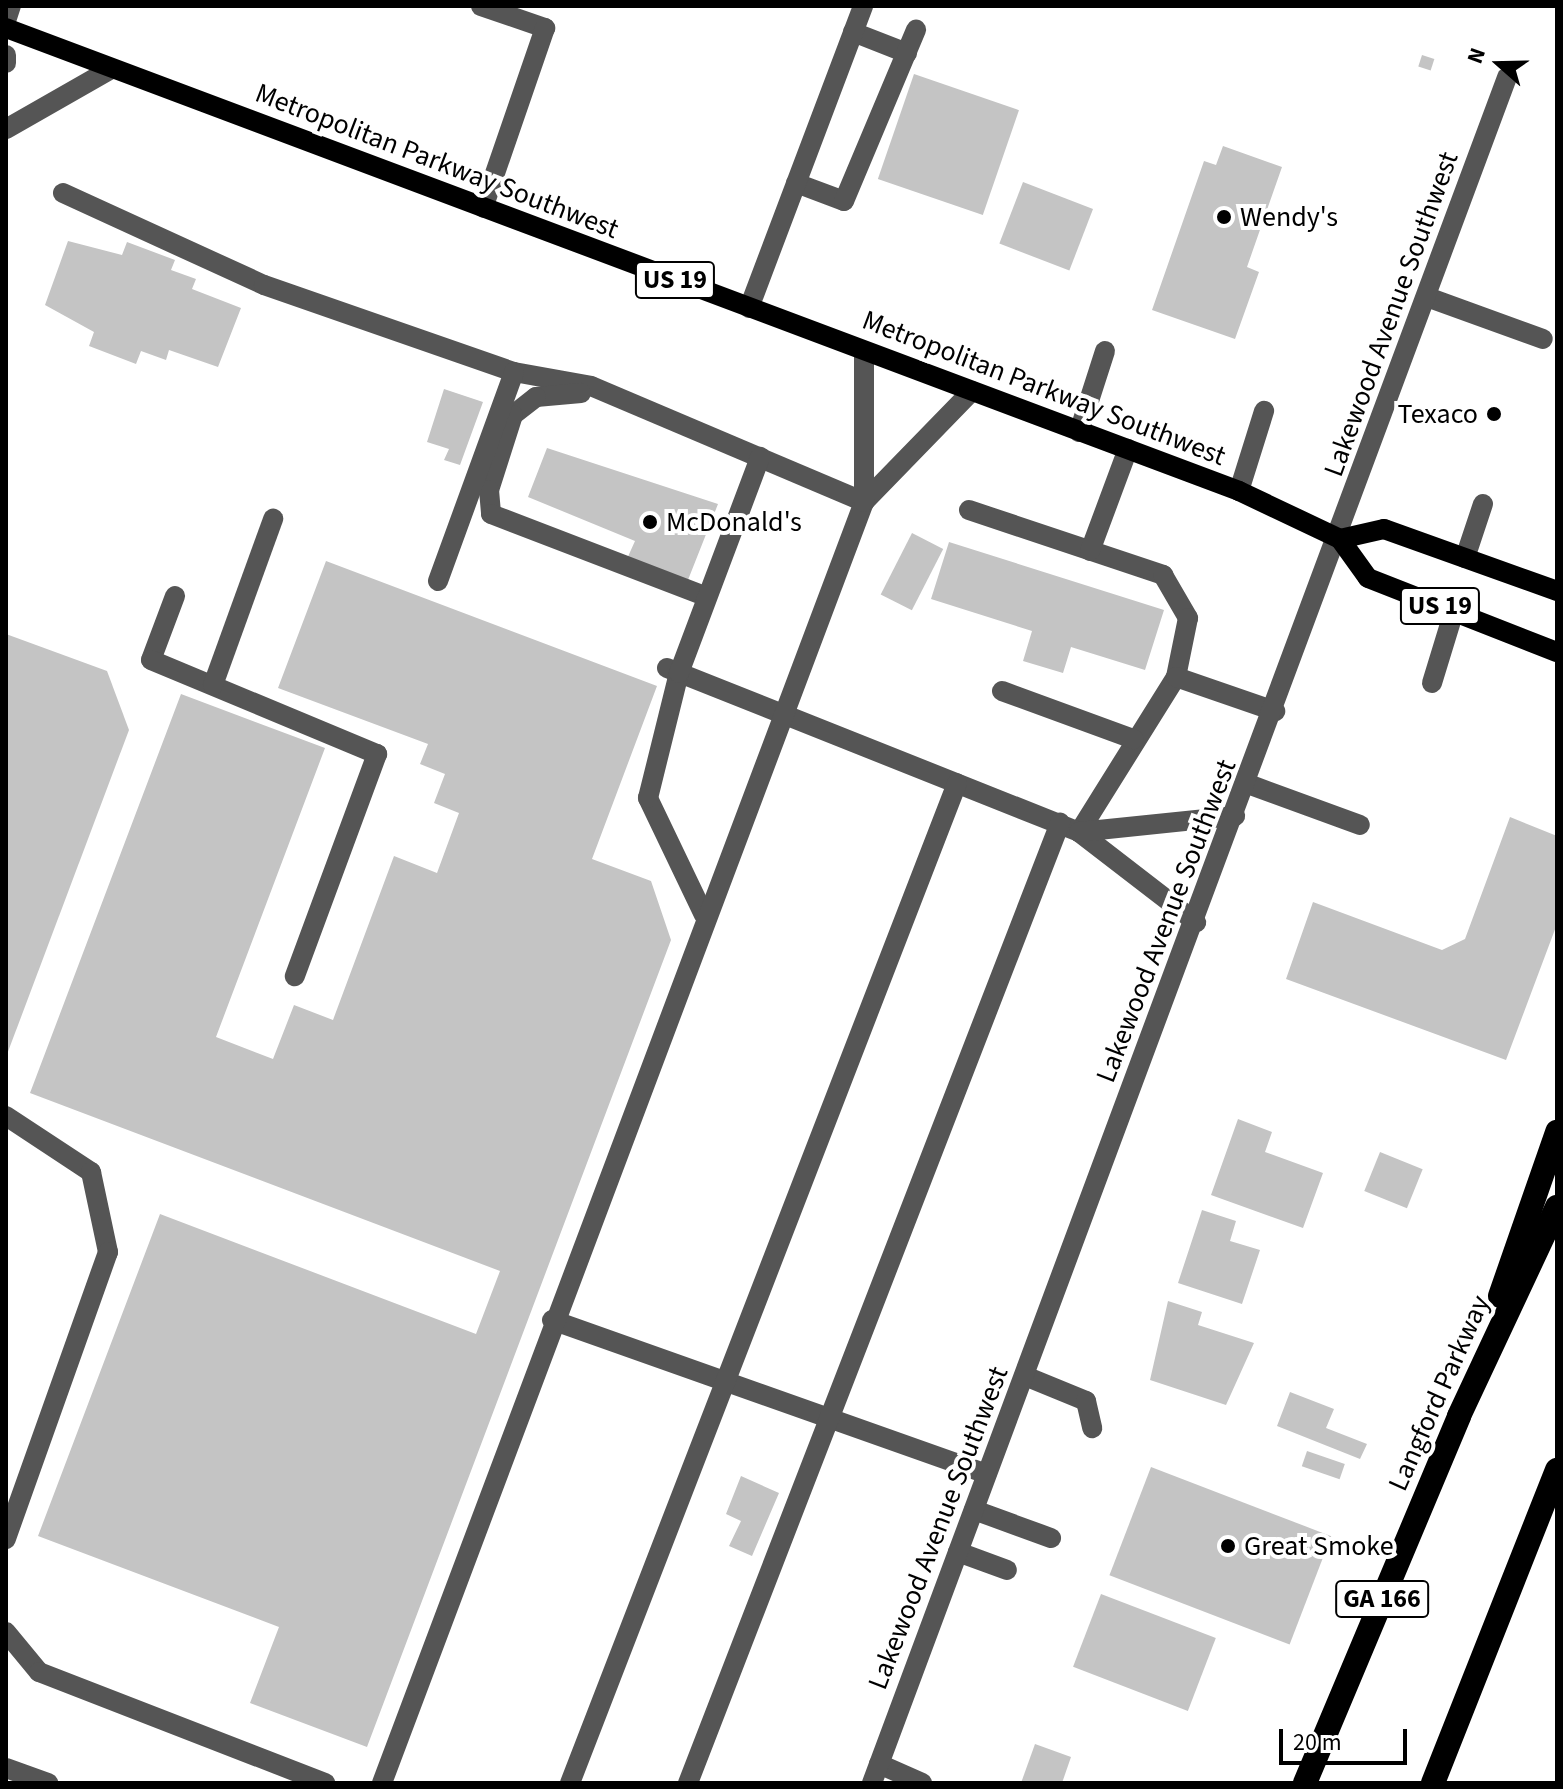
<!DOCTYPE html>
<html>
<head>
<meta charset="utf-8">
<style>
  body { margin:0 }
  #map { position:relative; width:1563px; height:1789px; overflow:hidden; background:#fff; font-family:"Source Sans 3",sans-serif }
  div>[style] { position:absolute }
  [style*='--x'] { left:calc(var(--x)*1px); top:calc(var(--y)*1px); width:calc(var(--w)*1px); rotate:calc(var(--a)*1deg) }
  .building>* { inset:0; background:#c4c4c4; transform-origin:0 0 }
  .minor>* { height:20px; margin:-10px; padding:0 10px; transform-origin:10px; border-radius:10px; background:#555 }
  .major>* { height:20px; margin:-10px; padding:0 10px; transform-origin:10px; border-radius:10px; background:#000 }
  .highway>* { height:24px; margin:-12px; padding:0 12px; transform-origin:12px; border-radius:12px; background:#000 }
  .dots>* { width:22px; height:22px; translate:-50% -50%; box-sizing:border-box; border:4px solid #fff; border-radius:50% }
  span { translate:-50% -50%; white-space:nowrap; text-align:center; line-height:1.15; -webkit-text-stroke:8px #fff; paint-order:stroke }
  .shield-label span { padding:2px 6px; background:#fff; border:2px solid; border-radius:6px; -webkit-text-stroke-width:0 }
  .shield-label { font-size:26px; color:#000; font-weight:700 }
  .street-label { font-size:28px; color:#000 }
  .poi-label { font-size:28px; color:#000 }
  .left { translate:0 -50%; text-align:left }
  .right { translate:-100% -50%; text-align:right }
  .frame { position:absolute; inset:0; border:8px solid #000; pointer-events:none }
  .north { position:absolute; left:1459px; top:24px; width:80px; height:80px; -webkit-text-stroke:6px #fff; paint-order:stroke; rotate:290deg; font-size:22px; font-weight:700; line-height:32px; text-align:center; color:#000 }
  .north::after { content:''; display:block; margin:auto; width:28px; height:36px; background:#000; clip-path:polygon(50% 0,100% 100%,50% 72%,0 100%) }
  .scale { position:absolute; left:1279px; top:1729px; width:128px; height:36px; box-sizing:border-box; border:4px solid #000; border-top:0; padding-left:10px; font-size:24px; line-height:28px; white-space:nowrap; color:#000; -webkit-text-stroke:6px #fff; paint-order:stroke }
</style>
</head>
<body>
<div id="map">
  <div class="building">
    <div style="left:1422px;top:55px;width:13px;height:12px;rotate:18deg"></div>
    <div style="left:914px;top:74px;width:111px;height:111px;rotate:19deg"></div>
    <div style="clip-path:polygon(1223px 146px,1282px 167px,1247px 267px,1259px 272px,1235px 339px,1152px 310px,1204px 161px,1216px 165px)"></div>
    <div style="left:1023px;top:182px;width:75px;height:66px;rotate:21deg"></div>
    <div style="clip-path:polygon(68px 241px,122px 255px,127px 242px,175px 260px,171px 270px,196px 279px,192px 289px,241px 308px,218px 367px,169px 350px,166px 360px,141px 351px,136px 364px,89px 346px,94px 332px,45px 305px)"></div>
    <div style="clip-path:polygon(444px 389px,483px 402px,460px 465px,444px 460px,449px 449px,427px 442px)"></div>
    <div style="clip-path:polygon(547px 448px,718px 504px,686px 585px,626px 561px,635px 541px,528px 497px)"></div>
    <div style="left:912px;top:533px;width:35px;height:69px;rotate:27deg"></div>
    <div style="clip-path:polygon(949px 542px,1164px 610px,1145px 670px,1071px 647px,1063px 673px,1023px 661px,1032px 631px,931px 599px)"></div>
    <div style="clip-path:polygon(326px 561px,657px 686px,592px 859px,651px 881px,671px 940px,367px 1747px,250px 1703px,279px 1627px,38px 1536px,160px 1214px,476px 1334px,500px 1271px,30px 1093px,181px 694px,325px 748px,216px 1037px,273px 1059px,294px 1005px,333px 1020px,394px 856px,437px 873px,459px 813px,434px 803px,445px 774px,420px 764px,428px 744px,278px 688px)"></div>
    <div style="clip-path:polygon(6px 634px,107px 671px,129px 730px,6px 1057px)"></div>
    <div style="clip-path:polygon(1510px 817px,1557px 836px,1557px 924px,1506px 1060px,1286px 979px,1313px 902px,1442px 950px,1465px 939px)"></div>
    <div style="clip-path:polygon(1238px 1119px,1272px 1132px,1265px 1152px,1323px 1173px,1303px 1228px,1211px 1195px)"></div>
    <div style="left:1380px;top:1152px;width:46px;height:42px;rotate:22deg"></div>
    <div style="clip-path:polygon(1202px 1210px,1236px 1221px,1230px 1241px,1260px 1250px,1242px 1304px,1178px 1283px)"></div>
    <div style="clip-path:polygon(1168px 1301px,1202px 1312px,1198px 1325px,1254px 1343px,1226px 1405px,1150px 1380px)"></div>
    <div style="clip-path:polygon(1290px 1392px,1334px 1409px,1326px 1428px,1367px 1444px,1360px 1459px,1277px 1426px)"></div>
    <div style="left:1307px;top:1451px;width:40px;height:16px;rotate:19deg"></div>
    <div style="left:1151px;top:1467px;width:193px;height:116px;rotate:21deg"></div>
    <div style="clip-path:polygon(741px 1476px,779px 1493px,752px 1556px,729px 1546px,741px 1521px,726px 1514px)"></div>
    <div style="left:1101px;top:1594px;width:123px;height:78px;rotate:21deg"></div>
    <div style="clip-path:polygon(1035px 1744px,1071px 1757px,1062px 1783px,1021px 1783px)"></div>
  </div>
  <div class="minor">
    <div style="--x:481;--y:6;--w:68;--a:19"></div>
    <div style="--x:545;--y:28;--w:190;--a:109"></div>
    <div style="--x:6;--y:21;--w:16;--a:-72"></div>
    <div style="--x:853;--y:32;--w:58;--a:21.3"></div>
    <div style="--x:6;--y:55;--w:8;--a:90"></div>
    <div style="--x:6;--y:129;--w:121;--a:-29.7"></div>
    <div style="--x:796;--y:183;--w:51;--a:20.6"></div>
    <div style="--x:844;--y:201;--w:186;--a:-67.2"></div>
    <div style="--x:63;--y:193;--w:221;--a:24.6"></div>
    <div style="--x:264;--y:285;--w:265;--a:19.2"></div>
    <div style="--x:514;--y:372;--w:78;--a:10.3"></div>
    <div style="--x:591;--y:386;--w:297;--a:23"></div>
    <div style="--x:1427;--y:297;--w:123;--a:19.9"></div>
    <div style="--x:749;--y:308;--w:323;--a:-69.3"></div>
    <div style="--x:581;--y:393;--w:45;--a:174.9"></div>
    <div style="--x:536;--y:397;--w:29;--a:142"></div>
    <div style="--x:513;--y:415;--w:79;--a:107.7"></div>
    <div style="--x:489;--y:490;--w:24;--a:85"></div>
    <div style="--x:491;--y:514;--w:231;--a:21"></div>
    <div style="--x:1079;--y:432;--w:85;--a:-72.2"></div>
    <div style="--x:1239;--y:491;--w:84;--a:-72.6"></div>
    <div style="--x:864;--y:502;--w:155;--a:-45.8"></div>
    <div style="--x:969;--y:510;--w:205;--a:18.5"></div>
    <div style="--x:1163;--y:575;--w:50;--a:59.8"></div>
    <div style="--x:1188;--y:618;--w:60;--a:101.5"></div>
    <div style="--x:1176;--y:677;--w:183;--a:122"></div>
    <div style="--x:1090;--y:551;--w:109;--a:-69.6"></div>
    <div style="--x:1465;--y:558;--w:57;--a:-71.6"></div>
    <div style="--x:438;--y:581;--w:222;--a:-70"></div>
    <div style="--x:175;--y:596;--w:68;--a:110.6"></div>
    <div style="--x:151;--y:660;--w:245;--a:22.6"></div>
    <div style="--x:377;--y:754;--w:237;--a:110.3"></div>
    <div style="--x:667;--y:668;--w:443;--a:21.7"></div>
    <div style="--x:1079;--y:832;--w:148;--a:37.6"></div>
    <div style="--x:1176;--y:677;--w:105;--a:19"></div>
    <div style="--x:1432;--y:683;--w:75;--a:-73"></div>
    <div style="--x:213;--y:685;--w:177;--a:-70.1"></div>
    <div style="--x:1002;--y:691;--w:140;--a:20.1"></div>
    <div style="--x:1248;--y:784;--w:119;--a:20.1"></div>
    <div style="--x:1079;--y:832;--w:157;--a:-5.9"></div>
    <div style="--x:704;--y:915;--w:130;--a:-115.6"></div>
    <div style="--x:648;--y:798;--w:129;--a:-76.1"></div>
    <div style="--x:679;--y:673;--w:231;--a:-69.4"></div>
    <div style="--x:6;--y:1116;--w:102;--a:33.4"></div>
    <div style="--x:91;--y:1172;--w:82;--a:78"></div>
    <div style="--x:108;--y:1252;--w:305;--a:109.6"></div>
    <div style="--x:552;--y:1320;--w:461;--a:19.5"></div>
    <div style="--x:1025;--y:1376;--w:66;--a:22.3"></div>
    <div style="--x:1086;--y:1401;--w:28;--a:77"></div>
    <div style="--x:974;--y:1510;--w:82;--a:20"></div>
    <div style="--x:958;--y:1552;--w:52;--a:20.2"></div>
    <div style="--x:6;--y:1632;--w:52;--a:50.5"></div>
    <div style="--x:39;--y:1672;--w:307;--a:21.2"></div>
    <div style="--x:879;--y:1764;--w:47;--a:23.8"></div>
    <div style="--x:6;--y:1768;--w:45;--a:19.7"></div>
    <div style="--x:382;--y:1783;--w:1369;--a:-69.38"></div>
    <div style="--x:864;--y:502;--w:151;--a:-90"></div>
    <div style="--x:570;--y:1783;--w:1072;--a:-68.84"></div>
    <div style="--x:688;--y:1783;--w:1030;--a:-68.82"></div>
    <div style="--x:872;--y:1783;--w:1820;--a:-69.58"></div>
  </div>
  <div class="major">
    <div style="--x:6;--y:28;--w:1317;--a:20.58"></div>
    <div style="--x:1239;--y:491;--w:112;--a:25.4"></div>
    <div style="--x:1340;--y:539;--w:48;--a:54.3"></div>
    <div style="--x:1368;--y:578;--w:203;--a:21.4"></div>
    <div style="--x:1340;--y:539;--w:45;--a:-12.8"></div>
    <div style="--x:1384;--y:529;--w:184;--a:19.7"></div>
  </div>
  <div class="highway">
    <div style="--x:1500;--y:1296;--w:174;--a:-70.8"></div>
    <div style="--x:1305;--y:1783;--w:398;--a:-67.2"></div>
    <div style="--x:1459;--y:1416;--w:231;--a:-64.9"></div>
    <div style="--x:1433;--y:1783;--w:337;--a:-68.4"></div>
  </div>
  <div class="dots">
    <div style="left:1224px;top:217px;background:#000"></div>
    <div style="left:1494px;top:414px;background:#000"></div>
    <div style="left:650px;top:522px;background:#000"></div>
    <div style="left:1228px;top:1546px;background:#000"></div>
  </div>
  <div class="shield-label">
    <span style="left:675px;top:280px">US 19</span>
    <span style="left:1440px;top:606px">US 19</span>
    <span style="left:1382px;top:1599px">GA 166</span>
  </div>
  <div class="street-label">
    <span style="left:437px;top:161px;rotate:21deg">Metropolitan Parkway Southwest</span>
    <span style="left:1391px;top:314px;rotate:-70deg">Lakewood Avenue Southwest</span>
    <span style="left:1044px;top:388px;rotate:21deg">Metropolitan Parkway Southwest</span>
    <span style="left:1166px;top:921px;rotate:-69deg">Lakewood Avenue Southwest</span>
    <span style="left:1439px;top:1393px;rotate:-66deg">Langford Parkway</span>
    <span style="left:938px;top:1528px;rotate:-69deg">Lakewood Avenue Southwest</span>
  </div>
  <div class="poi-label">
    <span class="left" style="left:1240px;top:217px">Wendy's</span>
    <span class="right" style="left:1478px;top:414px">Texaco</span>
    <span class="left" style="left:666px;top:522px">McDonald's</span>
    <span class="left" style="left:1244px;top:1546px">Great Smoke</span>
  </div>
  <div class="frame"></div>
  <div class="north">N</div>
  <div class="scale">20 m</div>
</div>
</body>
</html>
